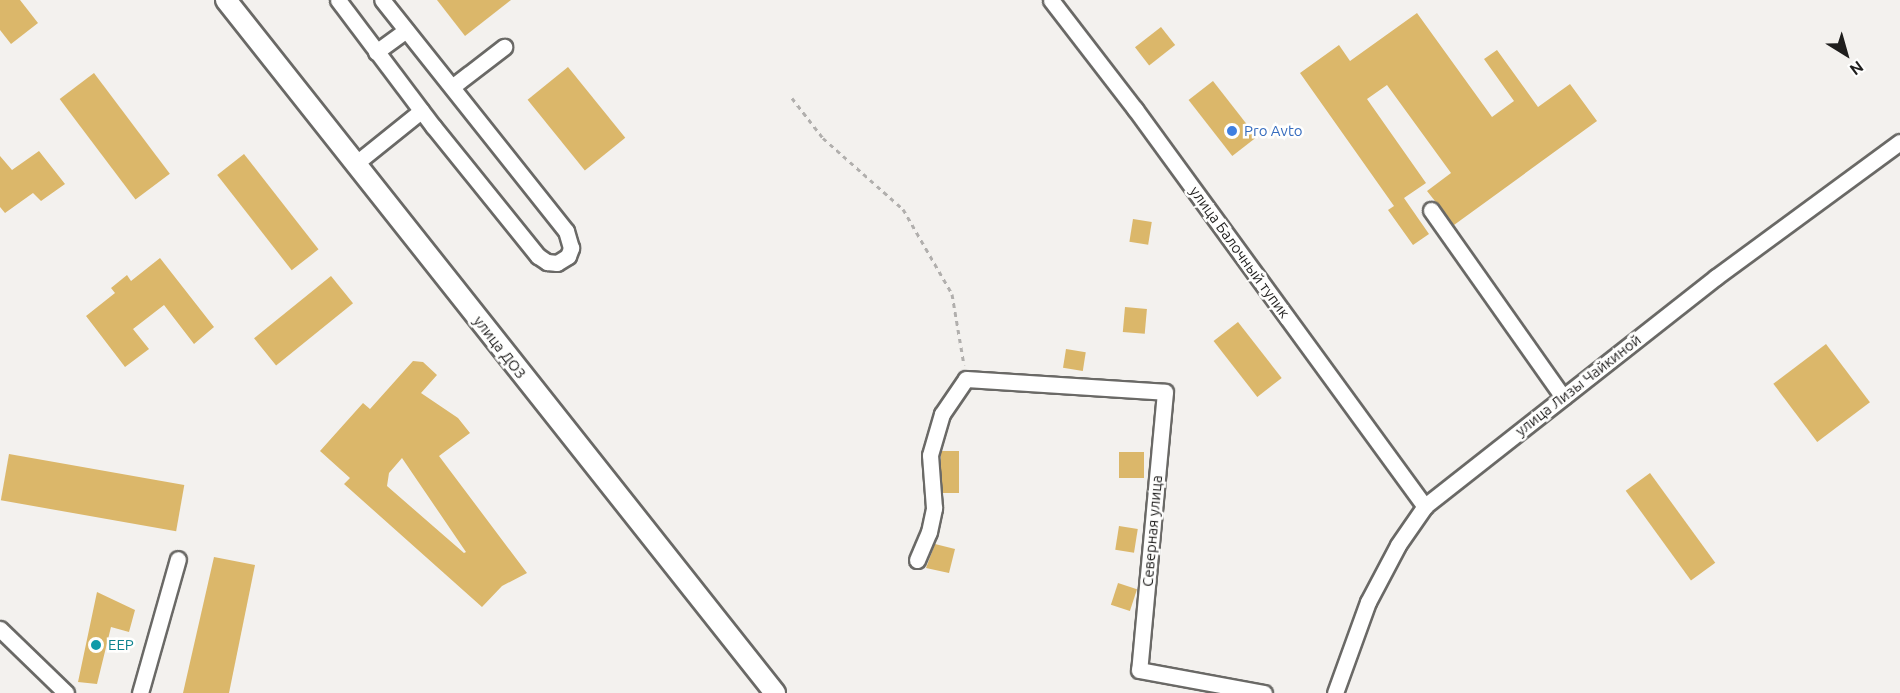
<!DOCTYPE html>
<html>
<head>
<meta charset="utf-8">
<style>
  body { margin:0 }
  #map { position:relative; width:1900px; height:693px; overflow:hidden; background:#f3f1ee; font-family:Ubuntu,sans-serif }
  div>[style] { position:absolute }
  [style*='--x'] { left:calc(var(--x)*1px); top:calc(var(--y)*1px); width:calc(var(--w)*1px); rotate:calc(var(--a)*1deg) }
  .building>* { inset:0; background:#dbb76a; transform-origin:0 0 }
  .path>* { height:3px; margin-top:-1.5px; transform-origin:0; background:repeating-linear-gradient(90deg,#b1afad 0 4.5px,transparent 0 9px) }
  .roads { filter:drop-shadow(2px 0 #6a6966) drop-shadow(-2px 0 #6a6966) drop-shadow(0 2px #6a6966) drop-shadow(0 -2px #6a6966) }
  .minor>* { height:15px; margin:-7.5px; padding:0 7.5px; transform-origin:7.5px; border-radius:7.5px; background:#fff }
  .major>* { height:20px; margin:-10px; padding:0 10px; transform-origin:10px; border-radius:10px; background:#fff }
  .dots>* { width:16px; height:16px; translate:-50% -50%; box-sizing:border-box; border:3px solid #fffffe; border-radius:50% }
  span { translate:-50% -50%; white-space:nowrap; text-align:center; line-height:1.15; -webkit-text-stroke:5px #fffffe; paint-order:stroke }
  .shop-label { font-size:15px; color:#366cbe }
  .left { translate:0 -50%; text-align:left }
  .street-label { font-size:15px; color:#1f1e1d }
  .culture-label { font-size:15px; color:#0d838f }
  .north { position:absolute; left:1816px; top:24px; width:60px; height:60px; -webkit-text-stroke:4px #fffffe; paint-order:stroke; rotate:143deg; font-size:16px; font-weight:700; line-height:24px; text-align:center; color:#1f1e1d }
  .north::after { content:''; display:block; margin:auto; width:21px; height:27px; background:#1f1e1d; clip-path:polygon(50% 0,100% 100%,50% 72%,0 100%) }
</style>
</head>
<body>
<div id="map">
  <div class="building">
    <div style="clip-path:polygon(0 0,20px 0,38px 23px,11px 44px,0 30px)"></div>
    <div style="clip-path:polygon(437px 0,511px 0,465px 36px)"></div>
    <div style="clip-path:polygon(1417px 13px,1492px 117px,1514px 101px,1484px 59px,1497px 50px,1538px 107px,1570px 84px,1597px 121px,1454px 225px,1427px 191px,1451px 173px,1387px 85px,1367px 99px,1426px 183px,1404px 198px,1429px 234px,1413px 245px,1388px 210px,1394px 206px,1300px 73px,1339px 45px,1350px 61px)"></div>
    <div style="left:1161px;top:27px;width:23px;height:33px;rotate:52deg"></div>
    <div style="left:568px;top:67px;width:91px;height:52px;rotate:51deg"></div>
    <div style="left:94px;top:73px;width:126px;height:43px;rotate:53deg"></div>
    <div style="left:1213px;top:81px;width:71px;height:31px;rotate:52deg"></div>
    <div style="clip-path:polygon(39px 151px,65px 184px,41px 201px,33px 193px,5px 213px,0 207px,0 156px,12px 170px)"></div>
    <div style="left:244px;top:154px;width:121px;height:34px;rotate:52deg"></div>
    <div style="left:1133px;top:219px;width:19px;height:23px;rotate:9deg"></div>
    <div style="clip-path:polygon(160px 258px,214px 327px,194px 344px,164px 305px,133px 329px,149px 349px,125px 367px,86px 316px,115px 293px,111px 288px,127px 275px,131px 281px)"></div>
    <div style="left:331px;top:276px;width:35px;height:99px;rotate:51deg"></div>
    <div style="left:1125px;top:307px;width:22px;height:25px;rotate:5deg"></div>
    <div style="left:1238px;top:322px;width:71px;height:31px;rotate:52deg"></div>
    <div style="left:1826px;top:344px;width:73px;height:66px;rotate:53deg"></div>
    <div style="left:1066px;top:349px;width:20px;height:19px;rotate:9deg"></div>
    <div style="clip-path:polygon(evenodd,413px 361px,423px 362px,437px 375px,421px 393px,458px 418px,470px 433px,439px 456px,527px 573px,502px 586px,482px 607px,344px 484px,350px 478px,320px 451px,363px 403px,370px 409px,413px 361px,402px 458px,466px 552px,464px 553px,387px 486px,389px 473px,402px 458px)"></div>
    <div style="left:941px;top:451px;width:18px;height:42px"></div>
    <div style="left:1119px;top:452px;width:25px;height:26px"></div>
    <div style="left:9px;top:454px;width:178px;height:47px;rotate:10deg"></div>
    <div style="left:1650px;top:473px;width:111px;height:30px;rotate:54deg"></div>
    <div style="left:1119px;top:526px;width:19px;height:24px;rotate:9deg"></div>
    <div style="clip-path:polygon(935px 544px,955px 549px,949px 573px,926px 568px)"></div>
    <div style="clip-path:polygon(214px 557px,255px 565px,229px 693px,183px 693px)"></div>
    <div style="left:1118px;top:583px;width:20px;height:23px;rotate:18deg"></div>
    <div style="clip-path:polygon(97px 592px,135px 610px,129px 632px,111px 627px,97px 684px,78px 682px)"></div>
  </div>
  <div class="path">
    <div style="--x:792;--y:98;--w:51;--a:52.2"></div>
    <div style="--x:823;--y:138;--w:107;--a:41.6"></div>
    <div style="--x:903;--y:209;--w:98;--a:60"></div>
    <div style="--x:952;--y:294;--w:72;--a:80.4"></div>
  </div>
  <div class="roads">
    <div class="minor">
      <div style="--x:338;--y:0;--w:158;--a:53"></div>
      <div style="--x:433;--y:126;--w:167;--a:51.1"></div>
      <div style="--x:538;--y:256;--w:11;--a:34"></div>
      <div style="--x:547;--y:262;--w:10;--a:6"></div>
      <div style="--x:557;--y:263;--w:13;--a:-32"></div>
      <div style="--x:568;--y:256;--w:9;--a:-69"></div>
      <div style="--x:571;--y:248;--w:18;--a:-106"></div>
      <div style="--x:566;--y:231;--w:295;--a:-128.5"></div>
      <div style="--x:1051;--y:0;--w:138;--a:52.4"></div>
      <div style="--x:1135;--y:109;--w:492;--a:53.9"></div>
      <div style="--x:376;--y:52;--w:37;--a:-36"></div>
      <div style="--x:452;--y:87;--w:66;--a:-37.6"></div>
      <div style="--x:355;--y:164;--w:85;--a:-38.8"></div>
      <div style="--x:1431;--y:210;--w:229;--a:54.8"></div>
      <div style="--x:917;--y:560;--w:30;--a:-67"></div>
      <div style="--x:929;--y:532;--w:25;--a:-78"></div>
      <div style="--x:934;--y:508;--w:53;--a:-94.3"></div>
      <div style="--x:930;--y:455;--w:43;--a:-73.7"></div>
      <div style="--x:942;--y:414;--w:42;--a:-55.6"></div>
      <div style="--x:966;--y:379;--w:199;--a:3.7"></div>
      <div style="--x:1165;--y:392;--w:279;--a:95.3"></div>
      <div style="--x:1139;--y:670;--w:127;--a:10.4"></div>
      <div style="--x:0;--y:629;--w:92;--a:44.1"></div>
      <div style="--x:140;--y:693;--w:139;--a:-74.2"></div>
      <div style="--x:1335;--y:693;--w:97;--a:-70.1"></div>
      <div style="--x:1368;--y:602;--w:64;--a:-62.2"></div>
      <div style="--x:1398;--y:545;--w:47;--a:-55.3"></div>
      <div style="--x:1425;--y:506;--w:370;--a:-38.2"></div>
      <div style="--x:1716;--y:277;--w:228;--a:-36.3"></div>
    </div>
    <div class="major">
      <div style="--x:226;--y:0;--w:884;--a:51.61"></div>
    </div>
  </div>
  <div class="dots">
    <div style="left:1232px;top:131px;background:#3f7fe0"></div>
    <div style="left:96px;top:645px;background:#0f9aa8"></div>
  </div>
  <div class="shop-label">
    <span class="left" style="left:1244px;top:131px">Pro Аvto</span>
  </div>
  <div class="street-label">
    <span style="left:1240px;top:252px;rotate:54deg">улица Балочный тупик</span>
    <span style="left:500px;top:347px;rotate:52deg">улица ДОЗ</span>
    <span style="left:1578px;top:385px;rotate:-38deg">улица Лизы Чайкиной</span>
    <span style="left:1152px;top:531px;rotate:-85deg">Северная улица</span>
  </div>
  <div class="culture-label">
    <span class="left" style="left:108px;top:645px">EEP</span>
  </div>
  <div class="north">N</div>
</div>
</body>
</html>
